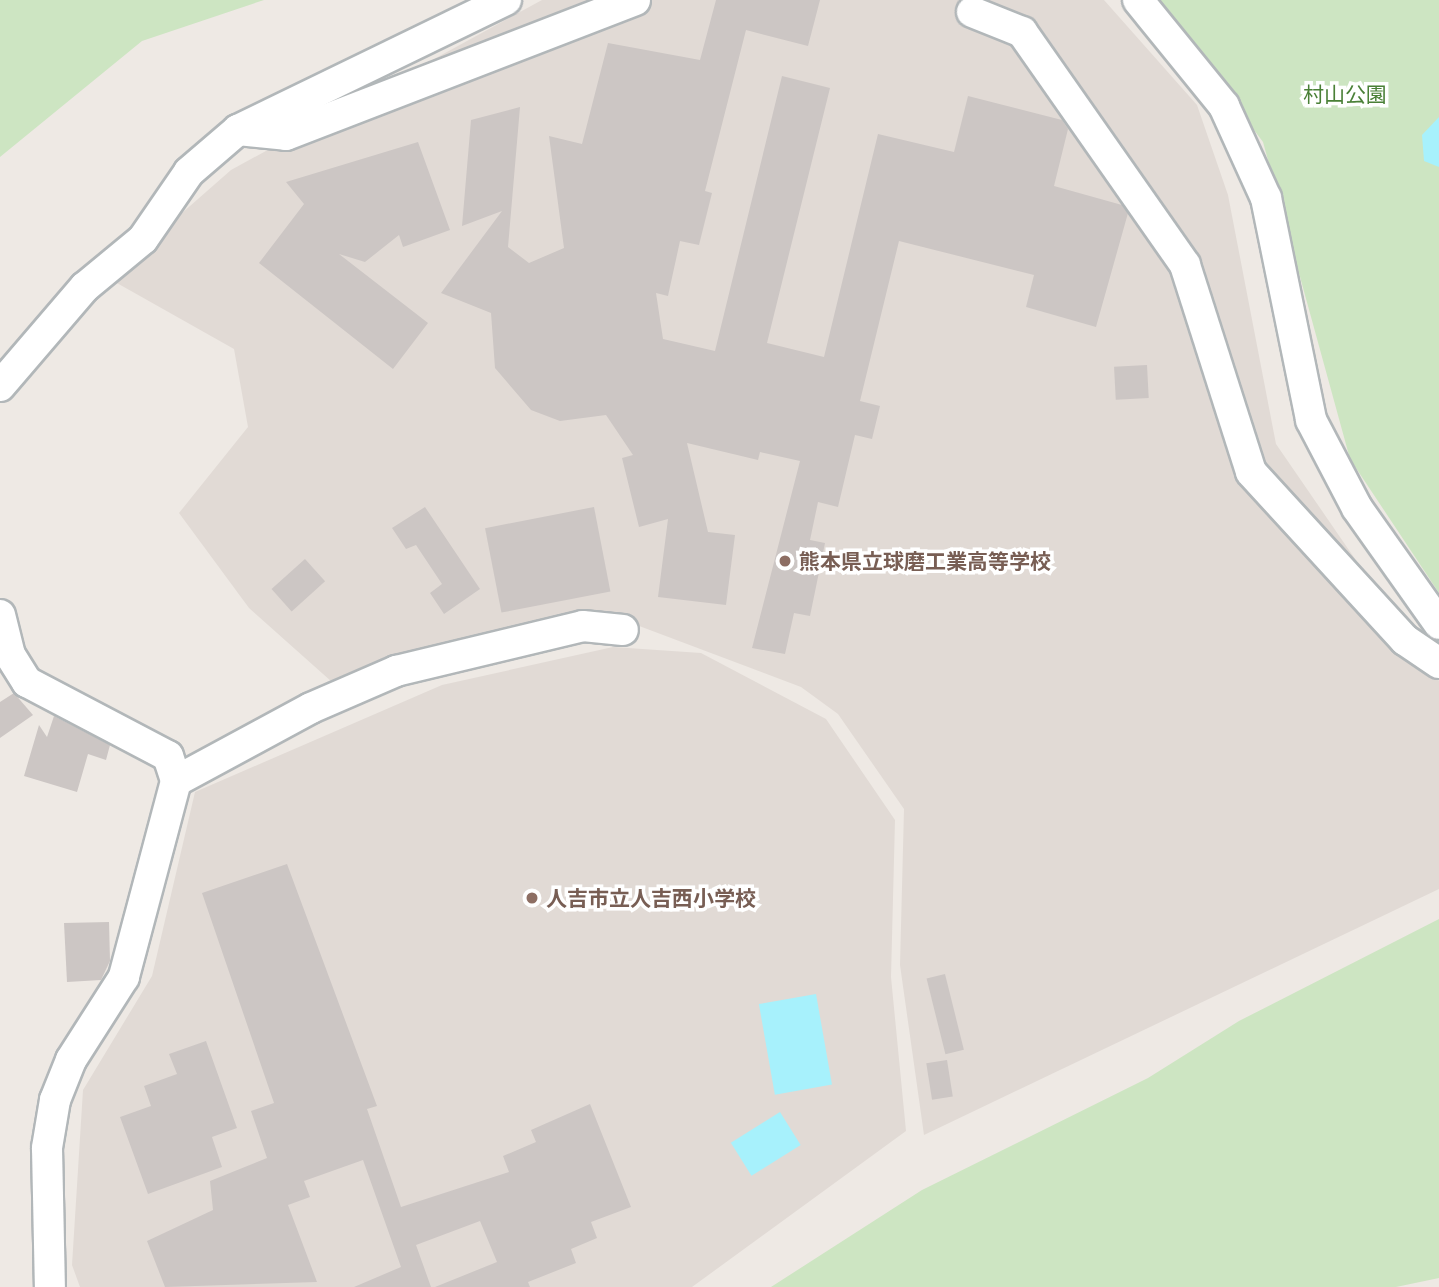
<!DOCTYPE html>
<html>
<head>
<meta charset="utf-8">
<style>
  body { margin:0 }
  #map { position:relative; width:1439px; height:1287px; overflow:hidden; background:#eee9e4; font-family:"Open Sans","Noto Sans JP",sans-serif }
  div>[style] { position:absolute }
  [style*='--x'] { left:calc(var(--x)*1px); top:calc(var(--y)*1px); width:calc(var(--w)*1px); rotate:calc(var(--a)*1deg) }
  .education>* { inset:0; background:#e1dad5 }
  .green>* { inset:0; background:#cde5c2 }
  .water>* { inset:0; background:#a7f1fc; transform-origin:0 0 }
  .building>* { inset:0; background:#ccc6c4; transform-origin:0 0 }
  .roads { filter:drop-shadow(2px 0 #b2b7b9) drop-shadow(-2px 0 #b2b7b9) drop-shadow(0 2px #b2b7b9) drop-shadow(0 -2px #b2b7b9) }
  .minor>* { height:30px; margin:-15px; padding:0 15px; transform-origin:15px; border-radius:15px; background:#fff }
  .dots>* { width:19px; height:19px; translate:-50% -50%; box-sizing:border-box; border:4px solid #fff; border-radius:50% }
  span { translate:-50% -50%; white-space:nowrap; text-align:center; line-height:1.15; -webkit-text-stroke:7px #fff; paint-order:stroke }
  .park-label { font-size:21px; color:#4a8037 }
  .education-label { font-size:21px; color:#785e54; font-weight:700 }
  .left { translate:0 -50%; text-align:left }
</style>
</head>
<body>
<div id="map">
  <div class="education">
    <div style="clip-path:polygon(542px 0,1104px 0,1197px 105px,1228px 195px,1276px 444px,1439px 681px,1439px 889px,924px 1135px,900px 965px,904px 809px,838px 714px,801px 687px,610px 615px,332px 682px,249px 608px,179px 513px,248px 427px,234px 349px,108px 278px,231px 170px)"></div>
    <div style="clip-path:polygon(613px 647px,701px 653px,826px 719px,895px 820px,891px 977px,906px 1131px,692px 1287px,80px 1287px,72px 1265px,83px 1090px,152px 976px,195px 792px,442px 685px)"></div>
  </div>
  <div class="green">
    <div style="clip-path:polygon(0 0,264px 0,142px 41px,0 157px)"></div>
    <div style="clip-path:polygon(1157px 0,1439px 0,1439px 593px,1350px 459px,1263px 142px)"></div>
    <div style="clip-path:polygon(1439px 919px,1439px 1278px,1396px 1287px,771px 1287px,922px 1190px,1148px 1078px,1239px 1021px)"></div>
  </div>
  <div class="water">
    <div style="clip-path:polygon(1439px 117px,1439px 167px,1424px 161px,1422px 135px)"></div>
    <div style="left:816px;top:994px;width:92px;height:58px;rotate:80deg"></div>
    <div style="left:780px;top:1112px;width:39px;height:58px;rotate:58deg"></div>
  </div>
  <div class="building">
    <div style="clip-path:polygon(716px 0,820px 0,808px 46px,746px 30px,705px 191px,712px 193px,699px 245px,680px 241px,668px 296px,656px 293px,663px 339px,715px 351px,782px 76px,830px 88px,767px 343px,824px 357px,878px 134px,954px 152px,968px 96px,1062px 120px,1068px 129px,1054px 186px,1122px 205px,1128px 213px,1096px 327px,1026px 307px,1034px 275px,899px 241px,860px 401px,880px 406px,872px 439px,855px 435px,838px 507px,818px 502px,810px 540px,825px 543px,810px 616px,794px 613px,785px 654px,752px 648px,800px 461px,760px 452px,758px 460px,687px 443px,708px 532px,735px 535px,726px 605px,658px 597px,668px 519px,639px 527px,622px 458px,633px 455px,606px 415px,560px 421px,531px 410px,495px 368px,491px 313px,441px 293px,502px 211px,462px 226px,471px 120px,520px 107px,508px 247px,529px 263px,564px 248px,549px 136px,582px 144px,608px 43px,700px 60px)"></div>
    <div style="clip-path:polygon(418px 142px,450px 230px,403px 247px,399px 235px,365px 262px,339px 254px,428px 323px,393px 369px,259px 263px,304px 204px,286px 182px)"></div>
    <div style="left:1147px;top:365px;width:33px;height:33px;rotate:87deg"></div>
    <div style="clip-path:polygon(425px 507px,480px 589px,444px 614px,430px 593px,442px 584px,416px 545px,406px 549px,392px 528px)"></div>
    <div style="left:594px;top:507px;width:86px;height:111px;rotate:79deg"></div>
    <div style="left:305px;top:559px;width:30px;height:45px;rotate:48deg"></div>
    <div style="clip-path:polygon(14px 693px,33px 715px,0 738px,0 702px)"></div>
    <div style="clip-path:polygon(54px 716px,110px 745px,106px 760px,88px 754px,77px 792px,24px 776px,39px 725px,47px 737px)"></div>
    <div style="clip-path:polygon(287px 864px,377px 1106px,367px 1109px,401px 1207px,509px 1172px,503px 1156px,536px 1142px,531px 1130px,590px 1104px,631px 1207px,591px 1222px,597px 1238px,571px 1249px,576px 1263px,528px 1282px,530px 1287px,435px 1287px,497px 1262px,480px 1221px,416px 1245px,431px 1287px,354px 1287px,401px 1267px,363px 1160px,304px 1181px,310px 1197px,288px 1205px,317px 1282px,165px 1287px,147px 1241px,213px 1210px,210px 1181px,267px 1158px,251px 1111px,274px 1103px,202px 893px)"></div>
    <div style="clip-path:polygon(109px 922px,110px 961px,101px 980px,67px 982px,64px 923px)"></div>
    <div style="left:945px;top:974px;width:78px;height:19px;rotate:76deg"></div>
    <div style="clip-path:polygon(206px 1041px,237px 1128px,212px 1137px,222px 1167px,148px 1194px,120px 1117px,151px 1106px,144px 1086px,177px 1074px,169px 1054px)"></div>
    <div style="left:947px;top:1060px;width:37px;height:21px;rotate:81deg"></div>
  </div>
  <div class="roads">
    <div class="minor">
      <div style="--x:1138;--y:0;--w:136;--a:50.9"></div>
      <div style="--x:1224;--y:106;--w:101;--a:65.5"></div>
      <div style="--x:1266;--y:198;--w:227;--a:78.5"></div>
      <div style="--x:1311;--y:420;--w:99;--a:62.4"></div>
      <div style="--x:1357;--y:508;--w:142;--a:54.7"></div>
      <div style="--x:972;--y:12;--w:54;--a:21.8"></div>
      <div style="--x:1022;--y:32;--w:284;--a:55"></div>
      <div style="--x:1185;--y:265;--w:217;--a:72.3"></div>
      <div style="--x:1251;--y:472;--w:228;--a:47.5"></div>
      <div style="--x:1405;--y:640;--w:41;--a:34.1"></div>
      <div style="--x:238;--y:130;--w:48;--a:5.9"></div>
      <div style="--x:286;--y:135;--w:374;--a:-21.1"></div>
      <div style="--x:0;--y:386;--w:130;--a:-49.4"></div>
      <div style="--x:85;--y:287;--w:75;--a:-39.6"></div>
      <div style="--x:143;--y:239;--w:81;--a:-55.5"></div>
      <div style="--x:189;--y:172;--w:65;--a:-40.6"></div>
      <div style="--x:238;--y:130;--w:298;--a:-25.9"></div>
      <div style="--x:0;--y:615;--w:41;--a:76"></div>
      <div style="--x:10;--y:655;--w:32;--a:58"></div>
      <div style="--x:27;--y:682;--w:159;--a:27.7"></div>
      <div style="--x:168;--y:756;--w:26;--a:72"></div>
      <div style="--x:176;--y:781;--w:203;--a:104.9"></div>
      <div style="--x:124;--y:977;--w:98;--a:122.6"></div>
      <div style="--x:71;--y:1060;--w:43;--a:111.8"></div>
      <div style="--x:55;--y:1100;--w:49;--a:99.5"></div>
      <div style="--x:47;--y:1148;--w:139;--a:88.8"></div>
      <div style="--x:176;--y:781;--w:153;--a:-28.4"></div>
      <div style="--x:311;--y:708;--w:93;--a:-23.5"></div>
      <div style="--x:396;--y:671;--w:192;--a:-13.5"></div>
      <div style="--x:583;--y:626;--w:40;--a:5.7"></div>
    </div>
  </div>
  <div class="dots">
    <div style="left:785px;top:561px;background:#8d6e63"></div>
    <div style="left:532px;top:898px;background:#8d6e63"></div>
  </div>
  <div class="park-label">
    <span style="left:1345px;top:94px">村山公園</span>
  </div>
  <div class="education-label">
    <span class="left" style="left:799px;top:561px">熊本県立球磨工業高等学校</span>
    <span class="left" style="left:546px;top:898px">人吉市立人吉西小学校</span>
  </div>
</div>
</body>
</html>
